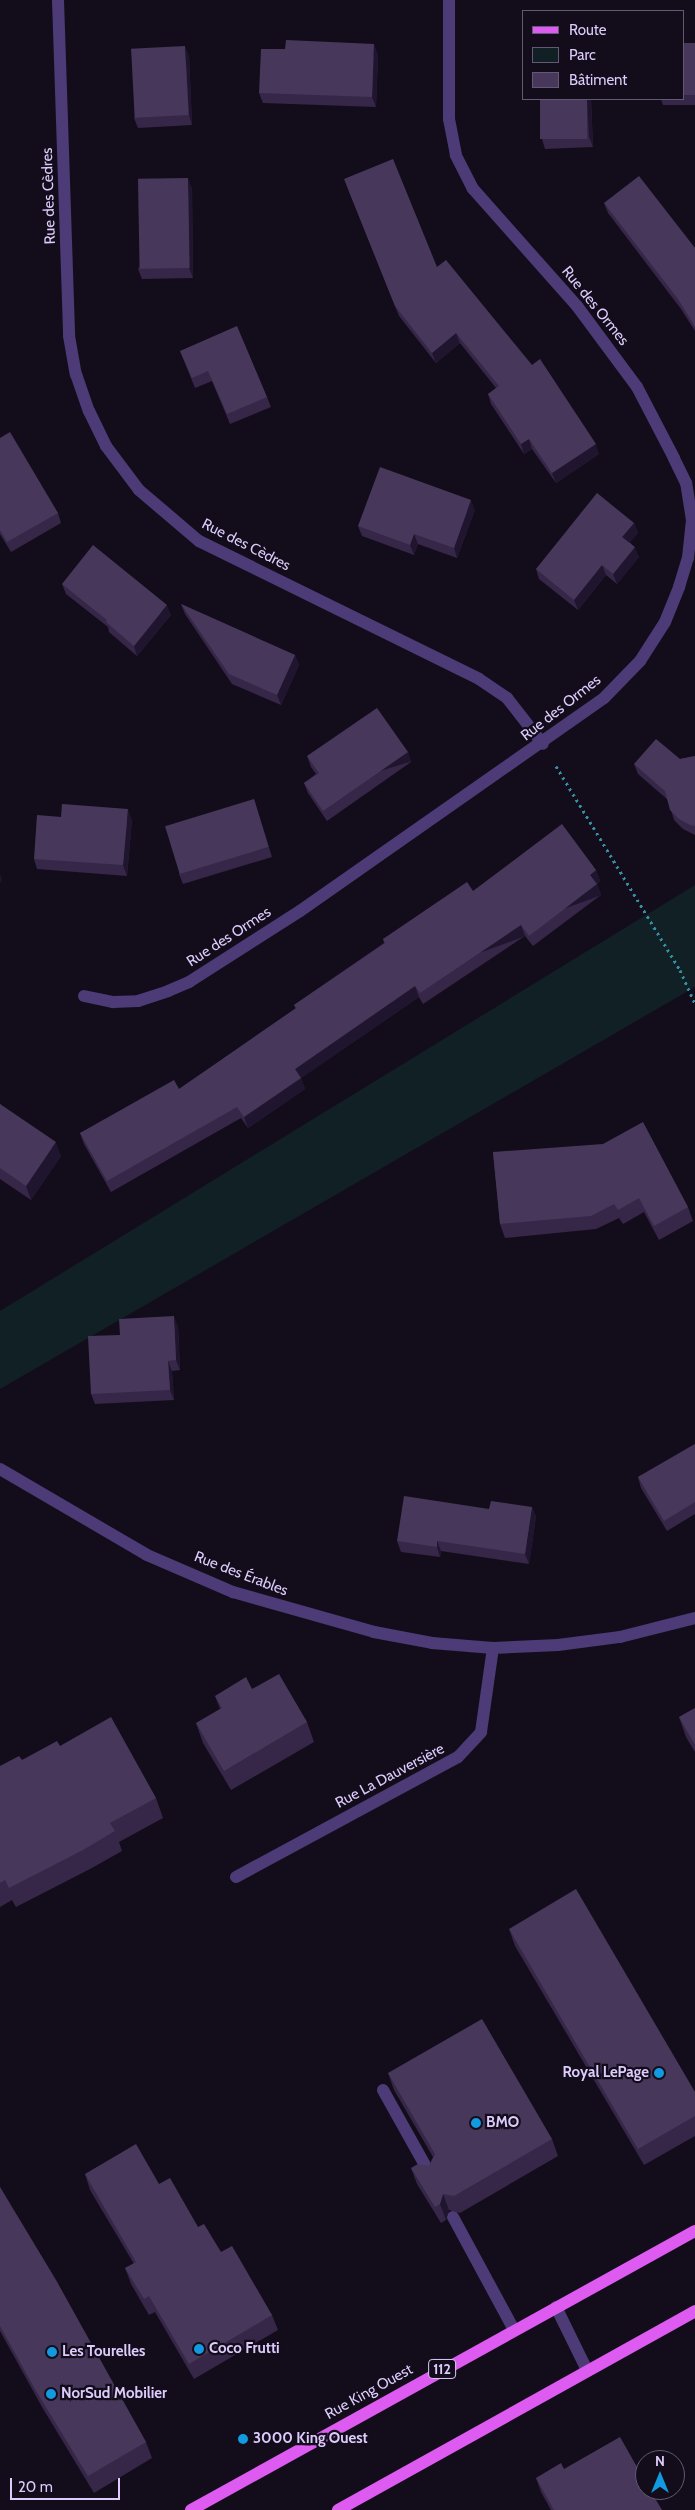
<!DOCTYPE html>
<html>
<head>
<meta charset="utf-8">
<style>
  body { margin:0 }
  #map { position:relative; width:695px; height:2510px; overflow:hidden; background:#130d1b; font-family:Cabin,sans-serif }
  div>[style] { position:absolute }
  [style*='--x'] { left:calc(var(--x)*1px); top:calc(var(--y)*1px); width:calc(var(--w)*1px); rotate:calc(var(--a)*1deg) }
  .green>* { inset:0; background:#102025 }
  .path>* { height:3px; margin-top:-1.5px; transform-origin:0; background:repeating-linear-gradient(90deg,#3690a4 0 2.5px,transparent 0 6.5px) }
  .minor>* { height:12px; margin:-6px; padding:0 6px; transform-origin:6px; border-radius:6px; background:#4c3b76 }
  .major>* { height:12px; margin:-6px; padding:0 6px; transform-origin:6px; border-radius:6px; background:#de5bf1 }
  .wall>* { inset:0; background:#362648 }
  .shaded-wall>* { inset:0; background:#20152e; transform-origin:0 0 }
  .building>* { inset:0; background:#47385b; transform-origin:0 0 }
  .dots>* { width:14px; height:14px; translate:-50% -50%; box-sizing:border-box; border:2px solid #130d1b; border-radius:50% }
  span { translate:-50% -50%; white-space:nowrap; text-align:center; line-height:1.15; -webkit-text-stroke:4.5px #130d1b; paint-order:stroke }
  .shield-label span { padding:1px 4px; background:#130d1b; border:1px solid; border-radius:4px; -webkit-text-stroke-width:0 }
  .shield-label { font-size:14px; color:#dccbfb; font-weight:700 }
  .street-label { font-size:15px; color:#dccbfb }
  .poi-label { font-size:15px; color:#dccbfb; font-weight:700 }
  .right { translate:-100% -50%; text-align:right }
  .left { translate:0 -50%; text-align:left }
  .legend { position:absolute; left:522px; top:10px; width:162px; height:90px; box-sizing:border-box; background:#130d1b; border:1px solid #635975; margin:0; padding:6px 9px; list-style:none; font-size:15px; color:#dccbfb }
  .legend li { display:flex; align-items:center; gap:10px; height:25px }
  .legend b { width:25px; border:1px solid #635975 }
  .north { position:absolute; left:635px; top:2450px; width:50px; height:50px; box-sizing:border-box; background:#130d1b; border:1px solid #635975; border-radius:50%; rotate:0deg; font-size:14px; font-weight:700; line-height:20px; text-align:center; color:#dccbfb }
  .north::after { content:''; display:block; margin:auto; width:18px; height:22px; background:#1299df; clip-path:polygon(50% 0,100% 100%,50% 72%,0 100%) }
  .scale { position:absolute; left:10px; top:2478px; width:110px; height:22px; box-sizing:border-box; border:2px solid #dccbfb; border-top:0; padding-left:6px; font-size:15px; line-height:18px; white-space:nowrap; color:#dccbfb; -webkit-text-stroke:4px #130d1b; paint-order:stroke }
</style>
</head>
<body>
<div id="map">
  <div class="green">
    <div style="clip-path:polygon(695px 885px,695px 987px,0 1389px,0 1311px)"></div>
  </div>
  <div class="path">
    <div style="--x:556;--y:766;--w:239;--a:58.7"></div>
    <div style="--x:680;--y:970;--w:37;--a:66"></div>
  </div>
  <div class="minor">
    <div style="--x:58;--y:0;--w:336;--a:88.1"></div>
    <div style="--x:69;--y:336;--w:39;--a:80"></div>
    <div style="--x:76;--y:374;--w:39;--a:71"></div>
    <div style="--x:89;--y:411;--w:39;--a:64"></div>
    <div style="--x:106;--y:446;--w:55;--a:53.1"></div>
    <div style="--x:139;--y:490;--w:79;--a:40.4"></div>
    <div style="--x:199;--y:541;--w:312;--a:26.2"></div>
    <div style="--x:479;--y:679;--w:34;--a:34"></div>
    <div style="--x:507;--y:698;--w:58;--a:52"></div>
    <div style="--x:84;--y:996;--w:30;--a:12"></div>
    <div style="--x:113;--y:1002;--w:25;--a:-2"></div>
    <div style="--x:138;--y:1001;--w:32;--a:-18"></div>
    <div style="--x:168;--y:991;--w:23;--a:-23"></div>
    <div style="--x:189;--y:982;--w:132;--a:-32.6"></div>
    <div style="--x:300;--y:911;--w:371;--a:-35"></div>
    <div style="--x:604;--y:698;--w:52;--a:-45.8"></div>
    <div style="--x:640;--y:661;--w:46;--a:-57.3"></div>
    <div style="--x:665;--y:622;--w:38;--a:-68"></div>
    <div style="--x:679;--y:587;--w:30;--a:-73"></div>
    <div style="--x:688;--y:558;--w:38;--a:-84"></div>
    <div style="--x:692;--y:520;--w:37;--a:-99"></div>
    <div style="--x:686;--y:483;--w:28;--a:-116"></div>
    <div style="--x:674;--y:458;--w:80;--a:-117.5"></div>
    <div style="--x:637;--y:387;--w:101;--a:-126.5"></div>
    <div style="--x:577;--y:306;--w:157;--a:-131.6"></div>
    <div style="--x:473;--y:189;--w:38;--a:-117"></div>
    <div style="--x:456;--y:155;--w:37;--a:-101"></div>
    <div style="--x:449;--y:119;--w:119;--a:-90"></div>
    <div style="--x:0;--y:1469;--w:170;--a:30.3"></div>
    <div style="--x:147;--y:1555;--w:94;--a:23.3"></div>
    <div style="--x:233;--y:1592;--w:147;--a:15.8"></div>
    <div style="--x:374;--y:1632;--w:59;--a:10.7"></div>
    <div style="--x:432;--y:1643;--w:61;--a:4.7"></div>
    <div style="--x:493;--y:1648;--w:65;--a:-2.6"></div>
    <div style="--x:558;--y:1645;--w:63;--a:-7.4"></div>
    <div style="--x:620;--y:1637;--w:77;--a:-14.2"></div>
    <div style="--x:236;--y:1877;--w:252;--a:-28.4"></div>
    <div style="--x:458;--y:1757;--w:34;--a:-47"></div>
    <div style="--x:481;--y:1732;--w:85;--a:-81.9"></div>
    <div style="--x:383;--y:2090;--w:98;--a:60.8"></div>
    <div style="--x:453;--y:2217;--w:128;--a:61.6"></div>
    <div style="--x:556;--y:2307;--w:70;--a:63.8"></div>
  </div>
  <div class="major">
    <div style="--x:191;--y:2510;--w:576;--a:-28.97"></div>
    <div style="--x:338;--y:2510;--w:409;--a:-29.1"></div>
  </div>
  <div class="wall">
    <div style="clip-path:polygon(684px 43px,695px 43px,695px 105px,663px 105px,661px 99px,684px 99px)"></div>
    <div style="clip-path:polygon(378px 54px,376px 107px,263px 103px,259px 93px)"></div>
    <div style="clip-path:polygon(189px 56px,192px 125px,138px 128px,134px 118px)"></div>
    <div style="clip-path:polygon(591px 99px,593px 147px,545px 149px,542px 139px)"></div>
    <div style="clip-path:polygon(192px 188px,193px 278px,142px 279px,138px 269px)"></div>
    <div style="clip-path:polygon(348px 189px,437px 267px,599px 454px,556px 483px,532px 449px,524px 454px,491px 404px,488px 394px,496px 388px,460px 343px,436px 363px,399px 316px)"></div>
    <div style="clip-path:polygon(604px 203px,695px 248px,695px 331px,681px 309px,608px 213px)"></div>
    <div style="clip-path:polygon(180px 351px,267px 397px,271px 407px,230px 424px,212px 381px,195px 388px)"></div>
    <div style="clip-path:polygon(0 438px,58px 513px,61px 523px,11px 552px,0 534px)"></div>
    <div style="clip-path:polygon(475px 510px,457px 558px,418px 544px,414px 555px,362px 536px,358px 526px)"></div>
    <div style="clip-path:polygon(634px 523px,638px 533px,630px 542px,639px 557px,617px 584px,606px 575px,578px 610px,539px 579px,536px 569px)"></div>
    <div style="clip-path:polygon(62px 584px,171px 615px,137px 656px,109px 632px,108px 627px,66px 594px)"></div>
    <div style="clip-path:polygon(181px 604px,295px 655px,299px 665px,281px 705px,232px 684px,185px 614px)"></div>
    <div style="clip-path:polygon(408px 752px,411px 762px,327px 821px,308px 793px,304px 783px,316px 774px,311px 767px,307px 756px)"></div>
    <div style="clip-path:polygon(695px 756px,695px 835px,683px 829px,674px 820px,668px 800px,638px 774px,634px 764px,680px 759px)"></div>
    <div style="clip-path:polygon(254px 799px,272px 857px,183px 884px,179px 874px)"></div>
    <div style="clip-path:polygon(61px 817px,132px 820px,127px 876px,37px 869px,34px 859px)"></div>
    <div style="clip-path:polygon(596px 870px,600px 881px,597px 884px,601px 895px,533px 946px,525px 936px,423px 1004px,419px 997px,301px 1078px,305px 1089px,248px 1128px,241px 1118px,111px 1192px,84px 1144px,80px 1133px,179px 1089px,296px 1009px,294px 1005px,384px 943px,383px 939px,473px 891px)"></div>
    <div style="clip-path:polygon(0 1104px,61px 1156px,31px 1200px,0 1179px)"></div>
    <div style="clip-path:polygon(493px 1152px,688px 1207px,693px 1221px,659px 1240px,644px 1212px,623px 1224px,619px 1218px,596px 1229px,505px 1238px,500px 1224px)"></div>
    <div style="clip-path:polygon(178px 1326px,180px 1370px,172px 1371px,174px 1400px,95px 1404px,91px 1394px,120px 1335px)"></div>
    <div style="clip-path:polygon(695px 1444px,695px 1514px,667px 1531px,641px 1488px,638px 1477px)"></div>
    <div style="clip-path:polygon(532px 1507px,536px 1517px,529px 1564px,441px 1551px,440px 1557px,401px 1552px,397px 1541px,489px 1509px)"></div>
    <div style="clip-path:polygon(252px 1689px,307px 1722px,314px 1742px,231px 1790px,203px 1743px,196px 1723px,220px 1709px,215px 1696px)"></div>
    <div style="clip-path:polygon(695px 1708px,695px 1752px,686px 1737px,679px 1717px)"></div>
    <div style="clip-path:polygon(60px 1746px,156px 1798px,163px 1818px,119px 1842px,122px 1851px,90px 1869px,16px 1907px,12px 1900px,0 1907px,0 1766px,22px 1760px)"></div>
    <div style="clip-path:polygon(509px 1929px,695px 2092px,695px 2136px,644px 2165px,515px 1946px)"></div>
    <div style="clip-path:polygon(388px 2073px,552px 2139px,558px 2156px,460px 2213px,449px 2210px,446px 2220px,441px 2223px,417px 2184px,411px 2168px,429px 2166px,433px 2157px,394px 2090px)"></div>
    <div style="clip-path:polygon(85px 2174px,159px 2184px,221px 2252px,272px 2315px,278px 2330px,194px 2379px,155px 2312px,149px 2315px,131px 2284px,125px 2268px,134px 2264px,90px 2190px)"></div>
    <div style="clip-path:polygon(0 2187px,146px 2442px,152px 2458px,94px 2493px,42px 2407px,0 2331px)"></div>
    <div style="clip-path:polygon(564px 2469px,662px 2510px,551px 2510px,541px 2492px,536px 2478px)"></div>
  </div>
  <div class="shaded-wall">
    <div style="clip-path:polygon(374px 44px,378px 54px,376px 107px,372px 97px)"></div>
    <div style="clip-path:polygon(185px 46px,189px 56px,192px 125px,189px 115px)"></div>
    <div style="clip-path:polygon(587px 99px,591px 99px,593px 147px,589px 137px)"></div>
    <div style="clip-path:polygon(188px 178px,192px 188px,193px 278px,189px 268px)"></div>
    <div style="clip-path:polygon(456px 333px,460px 343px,436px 363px,432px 353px)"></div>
    <div style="clip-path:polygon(529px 439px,532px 449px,524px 454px,521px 444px)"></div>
    <div style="clip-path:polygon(596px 444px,599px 454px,556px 483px,552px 473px)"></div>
    <div style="clip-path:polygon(471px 500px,475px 510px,457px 558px,454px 548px)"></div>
    <div style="clip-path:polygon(634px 523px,638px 533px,626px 547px,622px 537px)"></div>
    <div style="clip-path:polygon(414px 534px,418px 544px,414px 555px,410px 545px)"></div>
    <div style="clip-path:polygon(635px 547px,639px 557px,617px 584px,613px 574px)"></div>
    <div style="clip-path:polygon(602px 565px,606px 575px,578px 610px,574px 600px)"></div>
    <div style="clip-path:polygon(167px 605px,171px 615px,137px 656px,134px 646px)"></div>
    <div style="clip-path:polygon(295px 655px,299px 665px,281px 705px,277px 695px)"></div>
    <div style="left:408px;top:752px;width:10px;height:103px;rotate:73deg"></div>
    <div style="clip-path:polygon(128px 809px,132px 820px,127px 876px,123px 865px)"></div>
    <div style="clip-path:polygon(596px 870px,600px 881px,594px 886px,590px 875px)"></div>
    <div style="clip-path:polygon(0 874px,2px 880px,0 883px)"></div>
    <div style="left:597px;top:884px;width:12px;height:86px;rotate:70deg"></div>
    <div style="left:521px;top:925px;width:12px;height:122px;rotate:70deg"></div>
    <div style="clip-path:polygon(415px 986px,419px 997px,301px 1078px,305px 1089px,248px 1128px,244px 1117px,295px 1069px)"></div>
    <div style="clip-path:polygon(56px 1142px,61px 1156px,31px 1200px,26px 1186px)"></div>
    <div style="clip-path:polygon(174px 1316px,178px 1326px,180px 1370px,176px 1360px)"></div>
    <div style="clip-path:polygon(168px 1361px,172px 1371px,174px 1400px,170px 1390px)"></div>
    <div style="clip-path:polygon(532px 1507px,536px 1517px,529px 1564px,525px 1554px)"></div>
    <div style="clip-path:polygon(437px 1541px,441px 1551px,440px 1557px,437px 1547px)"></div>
    <div style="clip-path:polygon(443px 2194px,449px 2210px,446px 2220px,440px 2204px)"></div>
  </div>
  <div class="building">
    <div style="clip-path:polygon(286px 40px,374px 44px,372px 97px,259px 93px,261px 49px,285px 49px)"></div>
    <div style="left:684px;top:43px;width:11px;height:52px"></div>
    <div style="left:185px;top:46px;width:69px;height:54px;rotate:87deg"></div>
    <div style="left:540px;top:99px;width:47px;height:40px"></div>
    <div style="clip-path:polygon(393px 159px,437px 267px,446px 260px,532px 365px,540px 359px,596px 444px,552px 473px,529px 439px,521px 444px,488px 394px,499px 386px,456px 333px,432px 353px,395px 306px,344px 179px)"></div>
    <div style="clip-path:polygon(639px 176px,695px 248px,695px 327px,678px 299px,604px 203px)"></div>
    <div style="left:188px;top:178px;width:90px;height:50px;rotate:89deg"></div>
    <div style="clip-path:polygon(237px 326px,267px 397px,227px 414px,208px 371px,192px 378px,180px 351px)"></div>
    <div style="clip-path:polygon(10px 432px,58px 513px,7px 542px,0 530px,0 438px)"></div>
    <div style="clip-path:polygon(380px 467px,471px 500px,454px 548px,414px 534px,410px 545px,358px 526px)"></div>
    <div style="clip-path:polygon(597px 493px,634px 523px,622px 537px,635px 547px,613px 574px,602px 565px,574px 600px,536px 569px)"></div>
    <div style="clip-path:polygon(93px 545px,167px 605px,134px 646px,106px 622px,107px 620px,62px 584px)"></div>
    <div style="clip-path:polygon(181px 604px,295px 655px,277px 695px,229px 674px)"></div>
    <div style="clip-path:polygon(377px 708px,408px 752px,323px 811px,304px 783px,319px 773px,307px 756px)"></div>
    <div style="clip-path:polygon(656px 739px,680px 759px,695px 756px,695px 826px,690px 825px,679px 819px,670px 810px,665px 791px,634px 764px)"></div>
    <div style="left:254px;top:799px;width:50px;height:93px;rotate:73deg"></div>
    <div style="clip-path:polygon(62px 804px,128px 809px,123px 865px,34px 859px,37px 815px,61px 817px)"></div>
    <div style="clip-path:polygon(562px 824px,596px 870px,590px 875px,597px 884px,529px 936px,521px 925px,420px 993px,415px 986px,295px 1069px,301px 1078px,244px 1117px,237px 1107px,107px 1181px,80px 1133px,174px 1080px,179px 1089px,296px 1008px,294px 1005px,385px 943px,383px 939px,467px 882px,473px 891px)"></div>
    <div style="clip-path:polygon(0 1104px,56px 1142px,26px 1186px,0 1168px)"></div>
    <div style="clip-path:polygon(643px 1122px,688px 1207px,654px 1226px,639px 1198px,618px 1210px,614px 1204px,591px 1216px,500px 1224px,493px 1152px,603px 1144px)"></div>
    <div style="clip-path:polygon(174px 1316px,176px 1360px,168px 1361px,170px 1390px,91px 1394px,88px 1336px,120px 1335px,119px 1319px)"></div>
    <div style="clip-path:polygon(695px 1444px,695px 1502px,664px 1521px,638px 1477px)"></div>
    <div style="clip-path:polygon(404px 1496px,489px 1509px,491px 1501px,532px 1507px,525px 1554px,437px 1541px,437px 1547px,397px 1541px)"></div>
    <div style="clip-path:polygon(279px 1674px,307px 1722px,224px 1771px,196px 1723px,222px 1708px,215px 1696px,246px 1677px,252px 1689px)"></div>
    <div style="clip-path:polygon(695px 1708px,695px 1745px,679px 1717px)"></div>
    <div style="clip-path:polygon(111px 1717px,156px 1798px,110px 1823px,115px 1831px,83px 1850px,9px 1888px,5px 1880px,0 1883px,0 1766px,19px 1756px,22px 1760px,57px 1741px,60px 1746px)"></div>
    <div style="clip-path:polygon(576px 1889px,695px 2092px,695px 2116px,638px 2149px,509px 1929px)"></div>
    <div style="clip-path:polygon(482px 2019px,552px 2139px,454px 2196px,443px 2194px,440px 2204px,435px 2207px,411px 2168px,418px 2164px,429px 2166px,435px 2154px,388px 2073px)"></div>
    <div style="clip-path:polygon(136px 2144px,159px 2184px,170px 2178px,198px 2227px,204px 2224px,221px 2252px,232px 2246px,272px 2315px,189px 2364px,149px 2296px,144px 2299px,125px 2268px,136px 2262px,85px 2174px)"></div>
    <div style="clip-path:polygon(0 2187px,56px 2280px,146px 2442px,88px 2476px,36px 2391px,0 2326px)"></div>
    <div style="clip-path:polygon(620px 2437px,645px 2481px,645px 2490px,650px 2490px,662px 2510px,554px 2510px,536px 2478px,561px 2463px,564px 2469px)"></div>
  </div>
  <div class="dots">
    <div style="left:659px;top:2073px;background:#1299df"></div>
    <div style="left:476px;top:2123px;background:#1299df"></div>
    <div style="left:199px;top:2349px;background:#1299df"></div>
    <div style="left:52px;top:2352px;background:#1299df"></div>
    <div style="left:51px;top:2394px;background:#1299df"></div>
    <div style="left:243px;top:2439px;background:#1299df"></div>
  </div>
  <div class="shield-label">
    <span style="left:442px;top:2369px">112</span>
  </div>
  <div class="street-label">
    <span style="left:49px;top:196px;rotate:-92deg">Rue des Cèdres</span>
    <span style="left:595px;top:306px;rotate:51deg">Rue des Ormes</span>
    <span style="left:246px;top:545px;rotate:27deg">Rue des Cèdres</span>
    <span style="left:561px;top:708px;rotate:-38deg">Rue des Ormes</span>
    <span style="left:229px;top:937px;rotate:-33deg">Rue des Ormes</span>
    <span style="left:241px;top:1574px;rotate:21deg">Rue des Érables</span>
    <span style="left:390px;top:1776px;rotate:-28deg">Rue La Dauversière</span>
    <span style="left:369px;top:2392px;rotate:-29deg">Rue King Ouest</span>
  </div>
  <div class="poi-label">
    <span class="right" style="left:649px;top:2073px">Royal LePage</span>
    <span class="left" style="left:486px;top:2123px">BMO</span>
    <span class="left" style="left:209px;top:2349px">Coco Frutti</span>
    <span class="left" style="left:62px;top:2352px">Les Tourelles</span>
    <span class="left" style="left:61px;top:2394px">NorSud Mobilier</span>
    <span class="left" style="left:253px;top:2439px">3000 King Ouest</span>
  </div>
  <ul class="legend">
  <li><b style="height:6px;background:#de5bf1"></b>Route</li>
  <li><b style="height:14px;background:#102025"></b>Parc</li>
  <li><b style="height:14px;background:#47385b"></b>Bâtiment</li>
  </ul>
  <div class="north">N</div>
  <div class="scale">20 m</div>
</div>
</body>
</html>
